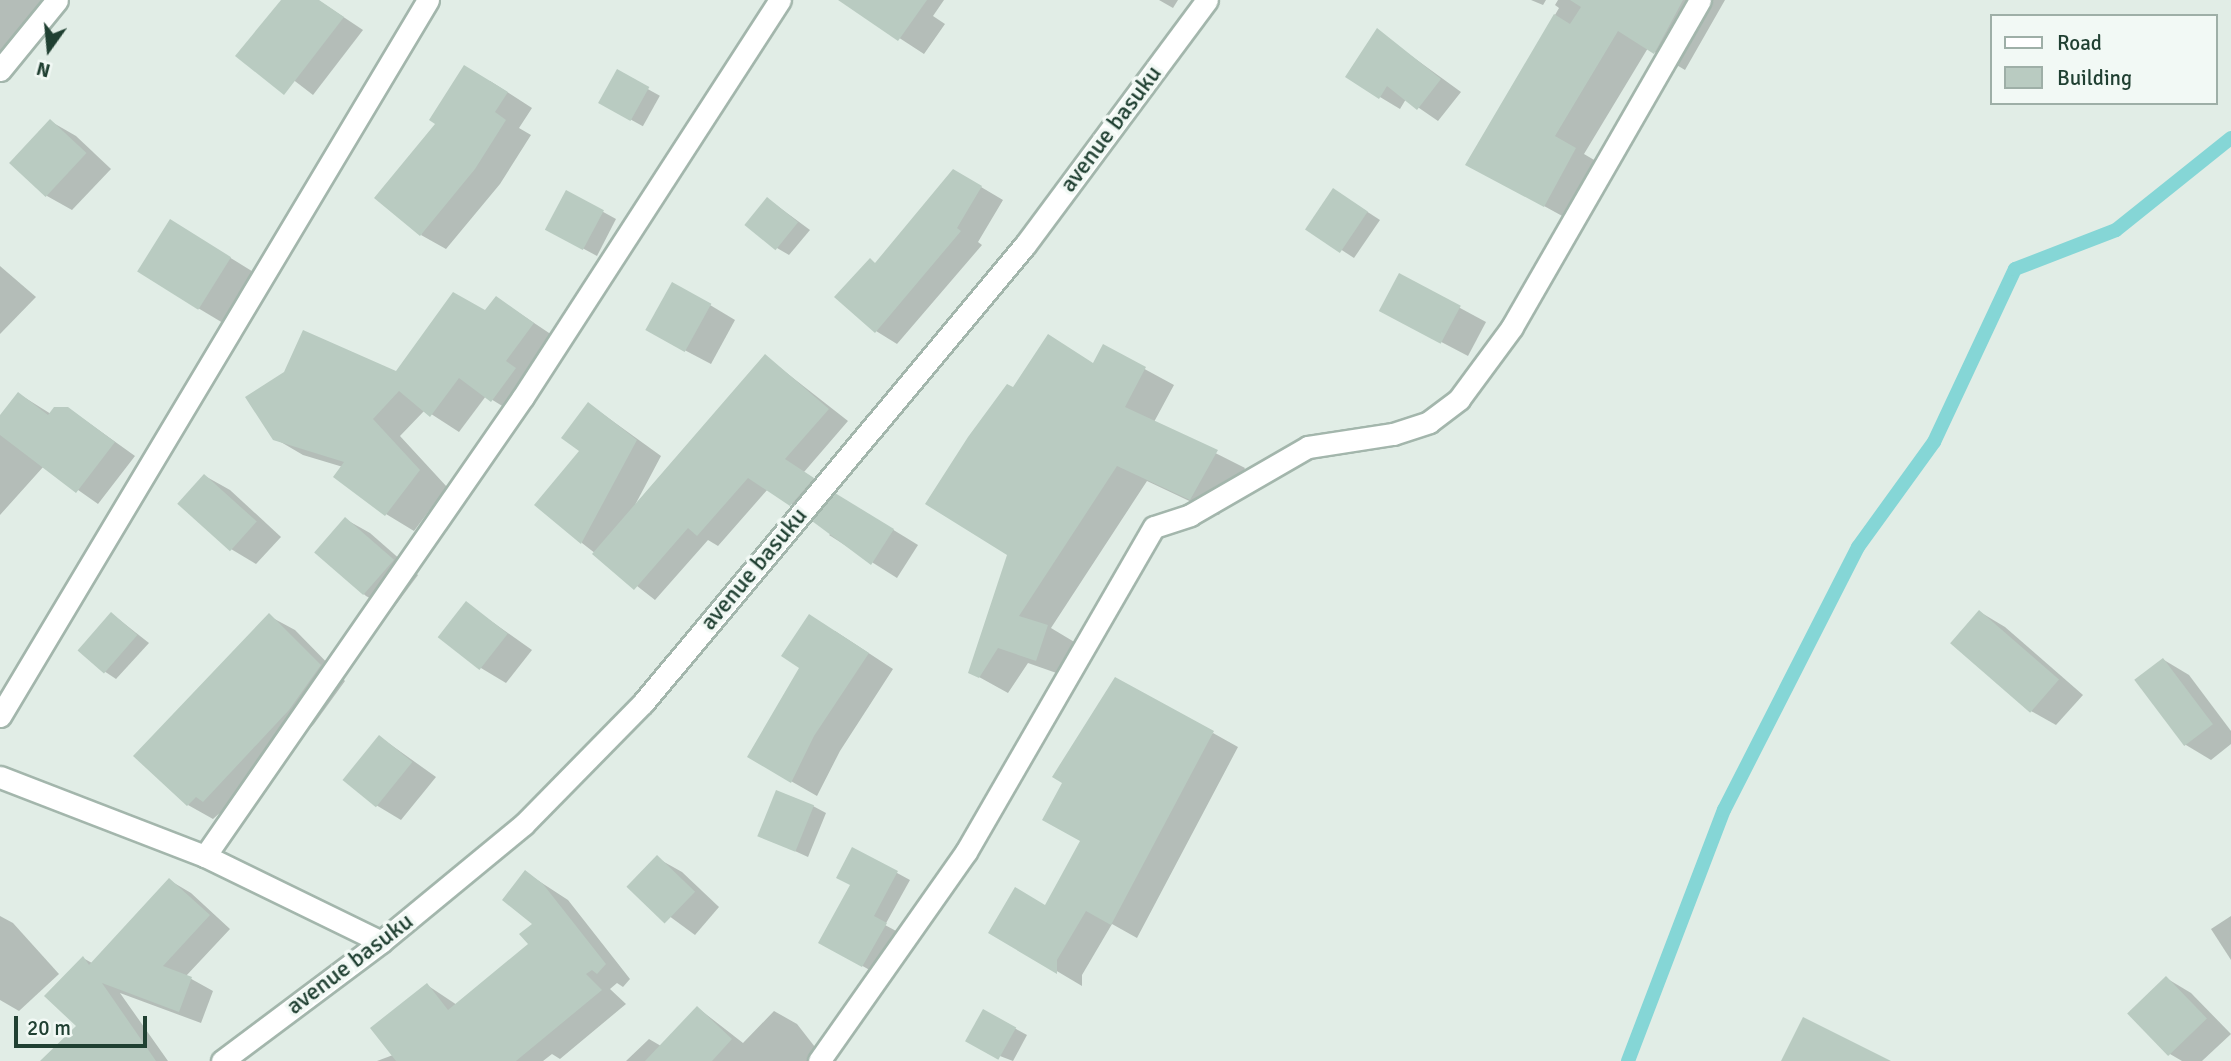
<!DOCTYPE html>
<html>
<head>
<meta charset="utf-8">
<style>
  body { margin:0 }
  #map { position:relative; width:2231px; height:1061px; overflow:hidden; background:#e1ede6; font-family:Signika,sans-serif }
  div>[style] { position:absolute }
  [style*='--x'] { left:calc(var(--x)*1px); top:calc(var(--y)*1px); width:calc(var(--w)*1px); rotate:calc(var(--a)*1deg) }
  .shadow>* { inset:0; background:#0003; transform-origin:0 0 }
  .stream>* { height:14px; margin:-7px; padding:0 7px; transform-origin:7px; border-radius:7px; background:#85d6d6 }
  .building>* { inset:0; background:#b9cbc1; transform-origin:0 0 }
  .roads { filter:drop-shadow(2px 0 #a3b6ac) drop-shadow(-2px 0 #a3b6ac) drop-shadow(0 2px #a3b6ac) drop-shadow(0 -2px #a3b6ac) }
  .minor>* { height:21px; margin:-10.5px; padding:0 10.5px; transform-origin:10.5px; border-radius:10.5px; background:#fff }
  span { translate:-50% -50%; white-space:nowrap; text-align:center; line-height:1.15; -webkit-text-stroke:7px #f2f9f5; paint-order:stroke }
  .street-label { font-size:24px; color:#204032 }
  .legend { position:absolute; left:1990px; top:14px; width:228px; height:91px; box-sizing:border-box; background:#f2f9f5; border:2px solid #9eafa7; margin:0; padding:9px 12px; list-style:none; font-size:21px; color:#204032 }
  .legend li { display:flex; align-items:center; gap:14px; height:35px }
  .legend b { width:35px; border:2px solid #9eafa7 }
  .north { position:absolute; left:14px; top:14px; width:70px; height:70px; -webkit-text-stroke:5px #f2f9f5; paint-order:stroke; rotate:195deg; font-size:19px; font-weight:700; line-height:28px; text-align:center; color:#204032 }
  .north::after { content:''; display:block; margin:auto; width:24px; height:32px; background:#204032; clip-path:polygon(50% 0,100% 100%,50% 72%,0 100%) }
  .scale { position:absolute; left:14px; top:1016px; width:133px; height:32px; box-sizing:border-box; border:4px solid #204032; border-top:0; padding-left:9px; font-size:21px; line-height:24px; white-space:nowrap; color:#204032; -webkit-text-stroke:5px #f2f9f5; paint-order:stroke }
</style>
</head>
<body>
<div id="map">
  <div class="shadow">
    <div style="clip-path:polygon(0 0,53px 0,0 74px)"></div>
    <div style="clip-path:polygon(282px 0,318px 0,363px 30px,313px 95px,248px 45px)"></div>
    <div style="clip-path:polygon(841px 0,944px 0,933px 16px,945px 24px,924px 54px)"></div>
    <div style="clip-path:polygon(1159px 0,1178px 0,1173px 8px)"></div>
    <div style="clip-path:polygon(1531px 0,1546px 0,1543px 5px)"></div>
    <div style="clip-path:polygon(1558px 0,1725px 0,1685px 70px,1648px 48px,1584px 154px,1606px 167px,1575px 223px,1468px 164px,1559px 8px,1555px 5px)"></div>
    <div style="clip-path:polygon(1377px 31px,1461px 92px,1438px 121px,1406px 99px,1400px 109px,1380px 97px)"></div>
    <div style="left:617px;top:72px;width:49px;height:35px;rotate:29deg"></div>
    <div style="clip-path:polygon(490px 81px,532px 108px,519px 128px,531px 135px,500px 184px,446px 249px,421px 235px)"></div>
    <div style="clip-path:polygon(50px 121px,76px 136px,111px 169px,72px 210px,47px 196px)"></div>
    <div style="clip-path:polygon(954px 171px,1003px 200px,978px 242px,982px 245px,897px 344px,876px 331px,877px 264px)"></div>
    <div style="clip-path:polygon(567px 192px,616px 219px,597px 256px,560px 236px)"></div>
    <div style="clip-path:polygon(1346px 198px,1380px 220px,1354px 258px,1308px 228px)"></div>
    <div style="clip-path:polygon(768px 199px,810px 230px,789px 255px,777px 248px)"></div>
    <div style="clip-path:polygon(195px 236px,255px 273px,223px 323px,198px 308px)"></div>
    <div style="clip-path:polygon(0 266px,36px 297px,0 334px)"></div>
    <div style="clip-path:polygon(1399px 275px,1486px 322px,1468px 356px,1407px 324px)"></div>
    <div style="clip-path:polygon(497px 298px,561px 341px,533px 379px,543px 386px,520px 417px,486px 396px,459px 432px,425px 410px,400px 436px,447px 487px,414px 531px,386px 514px,343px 467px,303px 455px,274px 438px,397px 373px,486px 313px)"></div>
    <div style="clip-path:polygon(710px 305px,735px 320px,711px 364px,673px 344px)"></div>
    <div style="clip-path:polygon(1104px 347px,1174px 385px,1154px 422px,1245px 468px,1219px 515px,1147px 481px,1051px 628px,1076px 643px,1065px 676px,1028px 663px,1008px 693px,970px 672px,1009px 554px,1014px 389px,1094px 364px)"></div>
    <div style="clip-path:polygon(765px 356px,848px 421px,804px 472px,832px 491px,811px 516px,768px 489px,718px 546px,708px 540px,655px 600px,582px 543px,581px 451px,589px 404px,661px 456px,635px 505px)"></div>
    <div style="clip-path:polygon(19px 394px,51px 414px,68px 408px,135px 456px,98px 504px,44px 466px,0 515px,0 418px)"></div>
    <div style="clip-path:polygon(205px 476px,230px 490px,281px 537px,256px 564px,231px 549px)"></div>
    <div style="clip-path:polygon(861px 510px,918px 545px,897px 578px,829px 535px)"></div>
    <div style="clip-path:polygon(345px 519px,370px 533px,418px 575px,392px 610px,366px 596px,316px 552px)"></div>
    <div style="clip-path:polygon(467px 604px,532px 650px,506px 683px,481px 668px)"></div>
    <div style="clip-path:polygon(1980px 612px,2005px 627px,2083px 695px,2056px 725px,2031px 711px)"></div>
    <div style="clip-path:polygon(112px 614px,149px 643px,116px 679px,104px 671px)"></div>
    <div style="clip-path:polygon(269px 616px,295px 630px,345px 681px,314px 724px,230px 815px,222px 811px,213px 819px,188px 805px)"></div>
    <div style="clip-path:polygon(835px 631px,893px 669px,840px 751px,817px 796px,749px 757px)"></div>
    <div style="clip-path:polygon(2164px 660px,2189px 675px,2231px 731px,2231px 744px,2211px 760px,2186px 745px,2136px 681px)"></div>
    <div style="clip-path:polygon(1213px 733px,1238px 747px,1137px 938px,1112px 924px,1082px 975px,1082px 986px,991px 932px,1046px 907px,1082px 841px)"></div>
    <div style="clip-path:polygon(380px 737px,436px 777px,401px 820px,376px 805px)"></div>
    <div style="clip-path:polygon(813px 806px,826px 813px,808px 857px,760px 835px)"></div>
    <div style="clip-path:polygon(853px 849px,910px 880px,885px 925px,898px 932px,875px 973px,820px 942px,852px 885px)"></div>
    <div style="clip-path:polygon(657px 858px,682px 872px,719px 907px,695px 935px,631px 888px)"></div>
    <div style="clip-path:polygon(525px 872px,568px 900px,630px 979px,623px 987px,617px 983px,610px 989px,626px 1004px,560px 1059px,552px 1054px,543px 1061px,377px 1061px,393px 1055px,427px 985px,457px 1005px,530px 944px,535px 924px)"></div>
    <div style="clip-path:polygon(169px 880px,191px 893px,230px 929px,186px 976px,213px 991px,201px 1023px,120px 993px,168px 1061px,43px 1061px,78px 1026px,83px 958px,92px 963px)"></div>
    <div style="clip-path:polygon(0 916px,13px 923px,59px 974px,19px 1011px,0 1000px)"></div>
    <div style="clip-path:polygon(2231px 916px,2231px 960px,2211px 929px)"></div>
    <div style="clip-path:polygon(2166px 978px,2191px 993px,2231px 1034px,2202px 1061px,2182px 1061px,2170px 1054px,2130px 1013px)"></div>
    <div style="clip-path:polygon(698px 1008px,743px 1043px,774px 1011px,797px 1024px,822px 1056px,818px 1061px,626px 1061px,649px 1039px,661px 1046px)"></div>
    <div style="clip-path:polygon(983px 1011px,1027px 1035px,1013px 1061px,979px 1048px)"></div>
  </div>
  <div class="stream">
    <div style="--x:1628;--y:1061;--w:269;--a:-69.1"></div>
    <div style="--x:1724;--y:810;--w:295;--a:-63"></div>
    <div style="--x:1858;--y:547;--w:130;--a:-54.1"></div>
    <div style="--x:1934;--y:442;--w:191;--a:-64.9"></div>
    <div style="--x:2015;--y:269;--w:108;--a:-21.1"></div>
    <div style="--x:2116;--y:230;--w:147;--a:-38.7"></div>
  </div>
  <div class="building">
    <div style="clip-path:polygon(281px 0,319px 0,344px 17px,284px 95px,235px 56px)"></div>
    <div style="clip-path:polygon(838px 0,927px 0,898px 41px)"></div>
    <div style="clip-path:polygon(1570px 0,1683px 0,1654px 54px,1618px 31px,1555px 136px,1576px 148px,1544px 207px,1465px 165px,1554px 14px,1570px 24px,1581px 7px)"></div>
    <div style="clip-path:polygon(1377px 28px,1441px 79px,1417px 110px,1387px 86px,1379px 99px,1345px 77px)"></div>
    <div style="clip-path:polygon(464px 65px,508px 92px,495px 112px,506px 120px,475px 169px,420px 236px,374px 198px,435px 124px,429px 120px)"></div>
    <div style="left:617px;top:69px;width:37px;height:39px;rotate:29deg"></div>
    <div style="left:50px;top:119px;width:50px;height:60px;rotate:43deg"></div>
    <div style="clip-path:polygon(953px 169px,982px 186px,957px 228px,961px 231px,875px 333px,834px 297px,870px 258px,875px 263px)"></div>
    <div style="left:1333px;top:188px;width:42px;height:50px;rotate:34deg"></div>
    <div style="left:566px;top:190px;width:43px;height:45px;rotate:28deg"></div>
    <div style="left:767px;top:197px;width:40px;height:36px;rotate:39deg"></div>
    <div style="left:170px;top:219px;width:72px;height:62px;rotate:32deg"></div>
    <div style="left:1399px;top:273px;width:70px;height:43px;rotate:28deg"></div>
    <div style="left:672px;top:282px;width:45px;height:55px;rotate:29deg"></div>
    <div style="clip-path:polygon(453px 292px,485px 310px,496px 296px,534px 323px,506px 361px,516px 368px,491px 402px,459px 378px,430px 417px,399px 391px,373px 419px,420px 470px,385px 516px,333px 477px,344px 462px,273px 440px,245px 397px,284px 372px,303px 330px,396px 371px)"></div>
    <div style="clip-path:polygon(1048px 334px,1093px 363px,1103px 344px,1146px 367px,1125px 407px,1218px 450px,1190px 500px,1117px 466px,1019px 616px,1048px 625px,1036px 661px,998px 648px,979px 678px,968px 673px,1007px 555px,925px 504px,968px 437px,1007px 384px,1013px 387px)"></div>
    <div style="clip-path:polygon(765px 354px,829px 409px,785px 459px,814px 478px,790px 506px,748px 478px,697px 536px,688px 528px,634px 590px,592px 554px)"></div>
    <div style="clip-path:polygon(18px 392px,48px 415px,54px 407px,68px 407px,115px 442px,76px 493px,0 435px,0 415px)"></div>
    <div style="clip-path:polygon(588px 402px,637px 440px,581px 544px,534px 505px,579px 451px,561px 438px)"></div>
    <div style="left:204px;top:474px;width:71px;height:40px;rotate:42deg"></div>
    <div style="clip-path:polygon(835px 493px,894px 529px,871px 565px,812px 521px)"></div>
    <div style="left:345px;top:517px;width:65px;height:47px;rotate:41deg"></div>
    <div style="left:466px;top:601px;width:53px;height:46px;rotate:38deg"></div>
    <div style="left:1979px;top:610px;width:106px;height:44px;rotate:41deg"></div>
    <div style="left:111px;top:612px;width:35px;height:51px;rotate:41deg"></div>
    <div style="clip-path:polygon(269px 613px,321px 665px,289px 710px,203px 802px,196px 797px,187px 806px,133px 756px)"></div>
    <div style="clip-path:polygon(809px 614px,869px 653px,814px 736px,791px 783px,747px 757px,799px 668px,781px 656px)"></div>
    <div style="left:2163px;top:658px;width:83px;height:36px;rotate:53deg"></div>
    <div style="clip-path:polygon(1115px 677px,1214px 731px,1111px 925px,1086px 911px,1057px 960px,1057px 974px,988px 933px,1015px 887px,1045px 905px,1080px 841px,1042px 820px,1062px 783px,1052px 777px)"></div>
    <div style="left:379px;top:735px;width:43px;height:58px;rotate:39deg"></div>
    <div style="left:776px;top:790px;width:41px;height:50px;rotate:22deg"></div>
    <div style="clip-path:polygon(852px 847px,898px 871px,874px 916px,887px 923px,862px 967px,818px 943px,850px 885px,836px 878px)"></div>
    <div style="left:657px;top:855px;width:53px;height:44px;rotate:44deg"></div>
    <div style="clip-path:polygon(525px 870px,543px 884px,606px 964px,597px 974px,592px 970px,586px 974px,602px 990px,516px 1061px,396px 1061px,370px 1028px,427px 983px,448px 1010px,528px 944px,519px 934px,532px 924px,502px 900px)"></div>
    <div style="clip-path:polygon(169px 878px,210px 915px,163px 966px,192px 977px,179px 1012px,102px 983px,156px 1061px,40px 1061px,76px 1026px,44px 996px,83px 956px,89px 965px)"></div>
    <div style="left:2166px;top:976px;width:59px;height:54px;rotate:46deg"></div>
    <div style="clip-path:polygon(697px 1006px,732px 1039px,712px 1061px,645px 1061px)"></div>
    <div style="left:983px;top:1009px;width:38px;height:37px;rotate:29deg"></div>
    <div style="clip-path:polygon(1803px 1017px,1891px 1061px,1781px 1061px)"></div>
  </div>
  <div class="roads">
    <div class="minor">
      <div style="--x:0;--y:70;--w:90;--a:-50.8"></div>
      <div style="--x:0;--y:716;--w:834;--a:-59.13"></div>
      <div style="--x:0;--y:777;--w:220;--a:21.1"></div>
      <div style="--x:205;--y:856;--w:196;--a:26"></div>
      <div style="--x:205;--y:856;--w:558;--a:-55.29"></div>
      <div style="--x:523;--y:397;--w:473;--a:-57.1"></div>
      <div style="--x:222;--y:1061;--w:199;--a:-36.8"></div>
      <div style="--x:381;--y:942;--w:185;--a:-39.5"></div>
      <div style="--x:524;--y:824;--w:170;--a:-45.5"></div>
      <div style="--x:643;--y:703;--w:596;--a:-50.17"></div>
      <div style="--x:1025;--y:245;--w:305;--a:-53.4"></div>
      <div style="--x:819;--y:1061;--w:256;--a:-54.9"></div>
      <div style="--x:966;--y:852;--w:375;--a:-60"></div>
      <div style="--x:1154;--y:527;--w:38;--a:-18"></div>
      <div style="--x:1190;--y:515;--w:136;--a:-30"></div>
      <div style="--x:1308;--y:447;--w:86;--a:-8.7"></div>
      <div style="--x:1393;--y:434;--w:38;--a:-18"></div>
      <div style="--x:1429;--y:422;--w:38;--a:-37"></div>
      <div style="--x:1459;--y:399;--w:89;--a:-53.6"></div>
      <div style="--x:1512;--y:327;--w:377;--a:-60.1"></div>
    </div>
  </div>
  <div class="street-label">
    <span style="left:1111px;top:129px;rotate:-53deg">avenue basuku</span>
    <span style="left:754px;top:569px;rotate:-50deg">avenue basuku</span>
    <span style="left:350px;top:964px;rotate:-37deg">avenue basuku</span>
  </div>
  <ul class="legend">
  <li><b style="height:9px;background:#fff"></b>Road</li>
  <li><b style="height:19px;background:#b9cbc1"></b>Building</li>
  </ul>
  <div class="north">N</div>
  <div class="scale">20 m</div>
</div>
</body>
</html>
